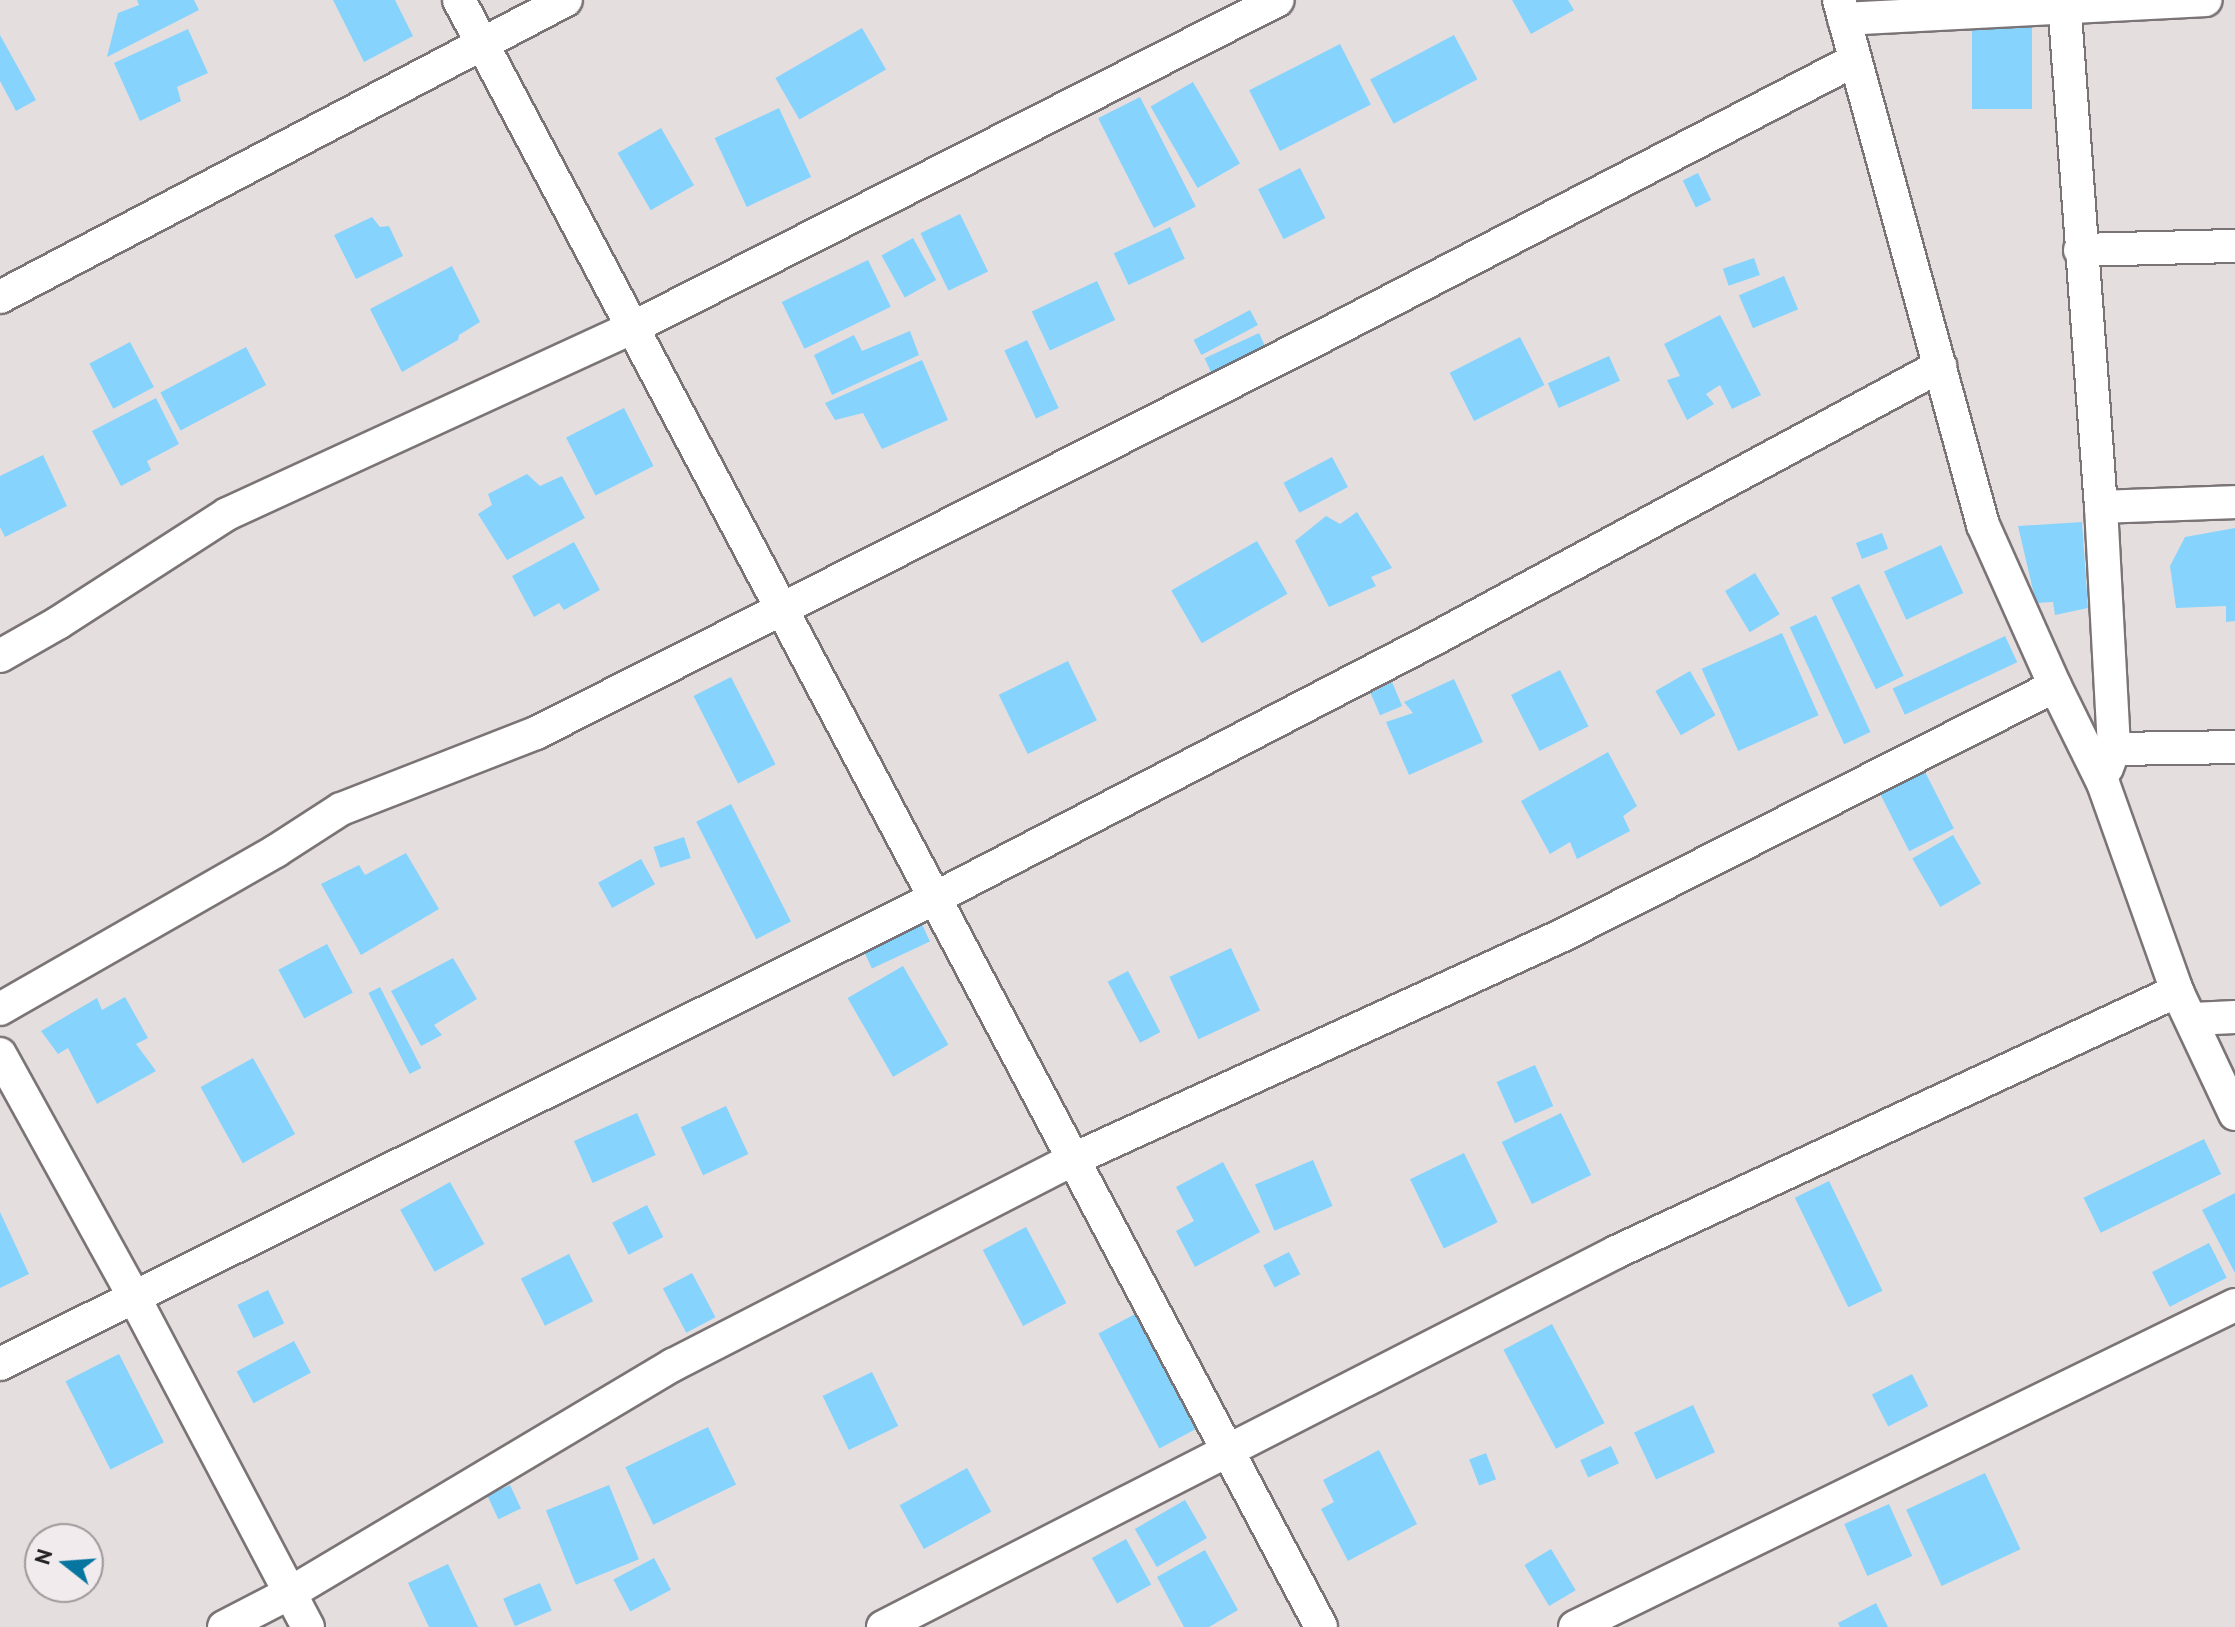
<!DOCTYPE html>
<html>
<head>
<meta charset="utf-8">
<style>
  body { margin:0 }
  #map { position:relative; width:2235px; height:1627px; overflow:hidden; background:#e5dedf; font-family:"PT Sans",sans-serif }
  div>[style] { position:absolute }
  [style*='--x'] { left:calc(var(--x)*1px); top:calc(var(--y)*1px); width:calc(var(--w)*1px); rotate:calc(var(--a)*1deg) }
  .building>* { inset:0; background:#86d3fd; transform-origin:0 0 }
  .roads { filter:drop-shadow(2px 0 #7b7476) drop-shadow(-2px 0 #7b7476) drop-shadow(0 2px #7b7476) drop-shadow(0 -2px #7b7476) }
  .minor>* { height:32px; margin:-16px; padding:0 16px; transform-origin:16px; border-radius:16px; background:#fff }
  span { translate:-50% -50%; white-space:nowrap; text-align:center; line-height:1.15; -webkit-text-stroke:6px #f2ebed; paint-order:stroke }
  .north { position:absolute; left:24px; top:1523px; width:80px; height:80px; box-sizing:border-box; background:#f2ebed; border:2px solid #9e999a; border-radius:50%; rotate:287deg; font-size:22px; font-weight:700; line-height:32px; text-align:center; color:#201e1e }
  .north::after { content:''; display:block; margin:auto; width:28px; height:36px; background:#06759f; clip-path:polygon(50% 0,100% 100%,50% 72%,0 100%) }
</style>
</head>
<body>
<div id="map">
  <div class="building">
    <div style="clip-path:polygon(137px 0,194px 0,199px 10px,107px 57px,118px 13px,139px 5px)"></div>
    <div style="clip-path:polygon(333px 0,395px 0,413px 36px,364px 62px)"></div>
    <div style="clip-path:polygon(1512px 0,1568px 0,1574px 10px,1531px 34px)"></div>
    <div style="left:1972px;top:22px;width:60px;height:87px"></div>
    <div style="left:862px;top:28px;width:48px;height:100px;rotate:60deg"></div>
    <div style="clip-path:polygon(188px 29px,208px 73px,177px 87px,181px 101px,140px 121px,114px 63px)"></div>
    <div style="clip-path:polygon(0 35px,36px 100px,16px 111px,0 81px)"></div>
    <div style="left:1454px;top:35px;width:50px;height:95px;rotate:62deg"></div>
    <div style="left:1340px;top:44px;width:68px;height:102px;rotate:63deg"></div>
    <div style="left:1193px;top:82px;width:94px;height:49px;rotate:60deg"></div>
    <div style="left:1140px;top:97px;width:123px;height:47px;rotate:63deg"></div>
    <div style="left:779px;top:108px;width:76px;height:71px;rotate:65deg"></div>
    <div style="left:661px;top:128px;width:66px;height:50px;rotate:60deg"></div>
    <div style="left:1300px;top:168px;width:56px;height:47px;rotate:63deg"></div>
    <div style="left:1698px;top:173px;width:30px;height:17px;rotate:64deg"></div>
    <div style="left:960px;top:214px;width:64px;height:44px;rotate:64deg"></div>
    <div style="clip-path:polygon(372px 217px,380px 227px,389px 226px,403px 256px,356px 279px,334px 235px)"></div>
    <div style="left:1170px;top:227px;width:35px;height:62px;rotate:65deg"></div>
    <div style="left:913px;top:238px;width:48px;height:36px;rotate:61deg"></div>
    <div style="left:1754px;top:258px;width:18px;height:33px;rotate:71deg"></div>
    <div style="left:868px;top:260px;width:52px;height:96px;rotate:64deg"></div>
    <div style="clip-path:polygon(452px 266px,480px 322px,459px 335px,458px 340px,402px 372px,370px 309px)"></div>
    <div style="left:1784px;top:276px;width:36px;height:49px;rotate:67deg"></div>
    <div style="left:1097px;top:281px;width:43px;height:72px;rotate:65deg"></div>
    <div style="left:1250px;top:310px;width:17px;height:64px;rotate:62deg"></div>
    <div style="clip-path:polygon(1720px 315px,1761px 395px,1732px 409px,1720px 385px,1706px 394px,1714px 404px,1687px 420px,1667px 380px,1680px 376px,1664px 344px)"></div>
    <div style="clip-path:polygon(910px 331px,919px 355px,832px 395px,814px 355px,854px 335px,862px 351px)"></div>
    <div style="left:1259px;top:333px;width:17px;height:60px;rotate:65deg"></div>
    <div style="left:1520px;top:337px;width:54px;height:79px;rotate:63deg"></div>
    <div style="left:1027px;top:340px;width:75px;height:25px;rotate:65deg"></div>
    <div style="left:130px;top:342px;width:51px;height:46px;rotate:62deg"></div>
    <div style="left:246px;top:347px;width:43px;height:97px;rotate:62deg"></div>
    <div style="left:1609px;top:356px;width:27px;height:67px;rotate:66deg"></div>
    <div style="clip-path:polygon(922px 360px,948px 420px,882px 449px,863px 413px,835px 420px,825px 403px)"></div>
    <div style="clip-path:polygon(156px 398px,179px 444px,147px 461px,151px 470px,121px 486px,92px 431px)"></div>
    <div style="left:624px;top:408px;width:65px;height:65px;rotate:63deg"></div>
    <div style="clip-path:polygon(43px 455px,67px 506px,5px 537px,0 527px,0 476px)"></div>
    <div style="left:1332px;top:457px;width:34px;height:55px;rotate:62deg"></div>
    <div style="clip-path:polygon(527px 474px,540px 486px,562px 476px,585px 518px,507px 560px,478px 514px,492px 505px,488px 494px)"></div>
    <div style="clip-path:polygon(1357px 512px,1392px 568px,1371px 577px,1376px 586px,1329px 607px,1295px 541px,1326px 516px,1340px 524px)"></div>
    <div style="clip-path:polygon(2082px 522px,2088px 608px,2055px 615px,2053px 602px,2036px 603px,2018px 526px)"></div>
    <div style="clip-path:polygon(2235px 528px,2235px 621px,2226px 622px,2226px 606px,2176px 608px,2170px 566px,2185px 537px)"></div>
    <div style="left:1882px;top:533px;width:17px;height:28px;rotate:69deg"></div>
    <div style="left:1257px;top:541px;width:61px;height:99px;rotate:60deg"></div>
    <div style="clip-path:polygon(574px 542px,600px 590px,564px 610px,559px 603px,534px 617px,512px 576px)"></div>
    <div style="left:1941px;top:545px;width:53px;height:63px;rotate:65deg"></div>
    <div style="left:1755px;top:573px;width:48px;height:35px;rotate:59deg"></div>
    <div style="left:1859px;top:584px;width:102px;height:31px;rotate:64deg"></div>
    <div style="left:1816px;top:615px;width:129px;height:29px;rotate:65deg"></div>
    <div style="left:1782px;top:633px;width:90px;height:88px;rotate:66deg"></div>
    <div style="left:2005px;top:636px;width:29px;height:124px;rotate:65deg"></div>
    <div style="left:1068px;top:661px;width:66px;height:77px;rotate:64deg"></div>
    <div style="left:1560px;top:670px;width:63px;height:55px;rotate:63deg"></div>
    <div style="left:1690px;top:671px;width:51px;height:40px;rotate:60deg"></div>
    <div style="left:731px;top:677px;width:98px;height:42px;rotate:63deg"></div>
    <div style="clip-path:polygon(1454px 679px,1483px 742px,1409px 775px,1386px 722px,1413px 713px,1404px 702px)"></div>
    <div style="left:1392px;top:682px;width:26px;height:24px;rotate:67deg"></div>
    <div style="clip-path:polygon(1608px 752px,1637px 806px,1623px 816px,1630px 831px,1577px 859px,1570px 842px,1550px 854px,1521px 801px)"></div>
    <div style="left:1923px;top:768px;width:68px;height:50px;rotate:63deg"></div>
    <div style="left:731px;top:804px;width:132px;height:39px;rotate:63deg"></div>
    <div style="left:1953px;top:835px;width:56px;height:47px;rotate:60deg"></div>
    <div style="left:684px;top:837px;width:22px;height:32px;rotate:72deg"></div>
    <div style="clip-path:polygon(406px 853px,439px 909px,361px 955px,321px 884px,359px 865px,365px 875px)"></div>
    <div style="left:641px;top:859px;width:29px;height:49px;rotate:61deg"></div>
    <div style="left:919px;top:918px;width:26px;height:64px;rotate:65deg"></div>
    <div style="left:327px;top:944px;width:55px;height:55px;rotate:62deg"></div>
    <div style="left:1231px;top:948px;width:69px;height:68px;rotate:65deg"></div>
    <div style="clip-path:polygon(453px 958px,477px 999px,434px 1025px,442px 1035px,421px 1046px,391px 991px)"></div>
    <div style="left:903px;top:966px;width:91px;height:64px;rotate:60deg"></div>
    <div style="left:1128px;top:971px;width:69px;height:23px;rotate:62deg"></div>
    <div style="left:380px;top:987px;width:91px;height:13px;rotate:63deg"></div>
    <div style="clip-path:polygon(125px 997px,148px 1038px,136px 1044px,156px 1071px,97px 1104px,68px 1048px,58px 1054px,41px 1031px,97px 998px,102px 1010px)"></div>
    <div style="left:253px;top:1058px;width:87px;height:60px;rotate:61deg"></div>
    <div style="left:1535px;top:1065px;width:45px;height:42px;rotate:66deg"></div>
    <div style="left:726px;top:1106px;width:53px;height:50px;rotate:65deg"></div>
    <div style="left:637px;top:1113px;width:46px;height:69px;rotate:66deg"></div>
    <div style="left:1561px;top:1113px;width:69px;height:66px;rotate:64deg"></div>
    <div style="left:2204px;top:1139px;width:39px;height:134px;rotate:64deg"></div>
    <div style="left:1464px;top:1153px;width:77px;height:60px;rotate:64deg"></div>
    <div style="left:1313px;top:1160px;width:50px;height:63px;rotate:67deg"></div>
    <div style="clip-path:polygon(1223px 1162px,1260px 1232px,1195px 1267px,1176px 1231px,1194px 1221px,1176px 1187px)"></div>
    <div style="left:1829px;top:1181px;width:122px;height:38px;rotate:64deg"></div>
    <div style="left:450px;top:1182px;width:71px;height:57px;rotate:61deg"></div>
    <div style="clip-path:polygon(2235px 1193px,2235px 1273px,2202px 1210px)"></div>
    <div style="left:647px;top:1205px;width:36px;height:39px;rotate:63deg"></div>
    <div style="clip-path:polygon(0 1212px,29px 1274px,0 1288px)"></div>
    <div style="left:1026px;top:1227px;width:86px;height:49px;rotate:62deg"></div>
    <div style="left:2209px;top:1243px;width:39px;height:64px;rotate:63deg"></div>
    <div style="left:1289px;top:1252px;width:25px;height:29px;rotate:63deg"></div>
    <div style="left:569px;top:1254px;width:53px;height:54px;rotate:63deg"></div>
    <div style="left:692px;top:1273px;width:50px;height:33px;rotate:62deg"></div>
    <div style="left:268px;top:1290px;width:37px;height:34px;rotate:64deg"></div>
    <div style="left:1139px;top:1312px;width:130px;height:46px;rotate:62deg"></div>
    <div style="left:1552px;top:1324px;width:112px;height:55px;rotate:62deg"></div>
    <div style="left:294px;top:1341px;width:36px;height:65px;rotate:62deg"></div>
    <div style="left:119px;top:1354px;width:99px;height:60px;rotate:63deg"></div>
    <div style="left:872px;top:1372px;width:60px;height:55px;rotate:64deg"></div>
    <div style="left:1912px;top:1374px;width:36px;height:45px;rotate:63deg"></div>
    <div style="left:1693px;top:1405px;width:52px;height:65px;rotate:65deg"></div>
    <div style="left:708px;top:1427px;width:64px;height:92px;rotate:64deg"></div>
    <div style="left:1611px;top:1446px;width:19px;height:34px;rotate:65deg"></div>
    <div style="clip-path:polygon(1379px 1450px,1417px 1524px,1348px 1561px,1321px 1509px,1334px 1502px,1323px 1480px)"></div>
    <div style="left:1486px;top:1453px;width:28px;height:18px;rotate:69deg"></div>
    <div style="left:967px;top:1468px;width:50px;height:77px;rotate:61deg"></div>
    <div style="left:1985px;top:1473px;width:84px;height:87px;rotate:65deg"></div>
    <div style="left:510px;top:1485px;width:26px;height:25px;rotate:65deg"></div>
    <div style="left:609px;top:1485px;width:80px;height:68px;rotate:68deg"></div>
    <div style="left:1185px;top:1500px;width:44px;height:58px;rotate:60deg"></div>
    <div style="left:1889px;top:1504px;width:57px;height:49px;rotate:66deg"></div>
    <div style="left:1126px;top:1539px;width:52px;height:39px;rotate:61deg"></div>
    <div style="left:1551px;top:1549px;width:48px;height:31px;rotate:59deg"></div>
    <div style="clip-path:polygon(1205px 1550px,1238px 1610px,1209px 1627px,1184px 1627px,1157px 1577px)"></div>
    <div style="left:654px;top:1558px;width:36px;height:46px;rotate:62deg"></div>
    <div style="clip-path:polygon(448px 1564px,478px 1627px,429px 1627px,408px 1583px)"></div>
    <div style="left:540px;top:1583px;width:30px;height:40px;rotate:67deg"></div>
    <div style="clip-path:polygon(1876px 1603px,1888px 1627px,1840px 1627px,1838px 1623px)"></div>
  </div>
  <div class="roads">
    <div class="minor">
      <div style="--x:459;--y:0;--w:1841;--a:62.08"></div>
      <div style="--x:1839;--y:0;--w:544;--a:74.66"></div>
      <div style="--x:1983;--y:525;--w:176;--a:65.9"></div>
      <div style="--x:2055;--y:686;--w:108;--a:63.7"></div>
      <div style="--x:2103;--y:783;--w:221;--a:70.4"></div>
      <div style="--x:2177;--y:991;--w:136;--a:64.8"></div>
      <div style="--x:2064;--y:0;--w:508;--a:85.83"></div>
      <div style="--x:2101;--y:507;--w:242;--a:86.9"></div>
      <div style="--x:1844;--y:19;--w:362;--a:-3"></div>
      <div style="--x:2080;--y:250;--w:155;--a:-1.5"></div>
      <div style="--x:0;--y:297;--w:639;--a:-27.69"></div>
      <div style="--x:2101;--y:507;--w:134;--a:-2.1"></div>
      <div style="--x:0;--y:656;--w:67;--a:-29.6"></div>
      <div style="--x:58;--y:623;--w:201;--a:-32.8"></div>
      <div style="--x:227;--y:514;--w:446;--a:-24.7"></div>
      <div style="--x:632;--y:328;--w:724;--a:-26.92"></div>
      <div style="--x:2107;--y:768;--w:20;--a:-70"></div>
      <div style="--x:2114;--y:749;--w:121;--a:-0.9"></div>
      <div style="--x:0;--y:1009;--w:318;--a:-29.8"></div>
      <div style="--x:276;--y:851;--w:77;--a:-32.9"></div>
      <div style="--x:341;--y:809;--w:209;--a:-21.3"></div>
      <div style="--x:536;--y:733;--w:875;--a:-26.77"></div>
      <div style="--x:1317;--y:339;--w:606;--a:-27.41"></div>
      <div style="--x:2193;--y:1019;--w:42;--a:-2.7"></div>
      <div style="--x:0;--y:1054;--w:277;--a:61.1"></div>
      <div style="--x:134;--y:1297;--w:373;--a:62.2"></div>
      <div style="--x:0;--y:1364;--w:1045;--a:-26.49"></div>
      <div style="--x:935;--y:898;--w:564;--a:-27.43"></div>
      <div style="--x:1436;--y:638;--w:573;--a:-28.35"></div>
      <div style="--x:224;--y:1627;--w:74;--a:-27.3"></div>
      <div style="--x:290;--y:1593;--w:446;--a:-30.8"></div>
      <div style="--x:673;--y:1365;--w:451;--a:-27.2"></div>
      <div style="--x:1074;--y:1159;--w:538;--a:-24.61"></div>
      <div style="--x:1563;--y:935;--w:551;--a:-26.84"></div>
      <div style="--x:883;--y:1627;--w:823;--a:-27.09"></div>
      <div style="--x:1616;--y:1252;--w:619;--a:-24.95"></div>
      <div style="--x:1575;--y:1627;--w:734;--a:-26.01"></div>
    </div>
  </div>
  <div class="north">N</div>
</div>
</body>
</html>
